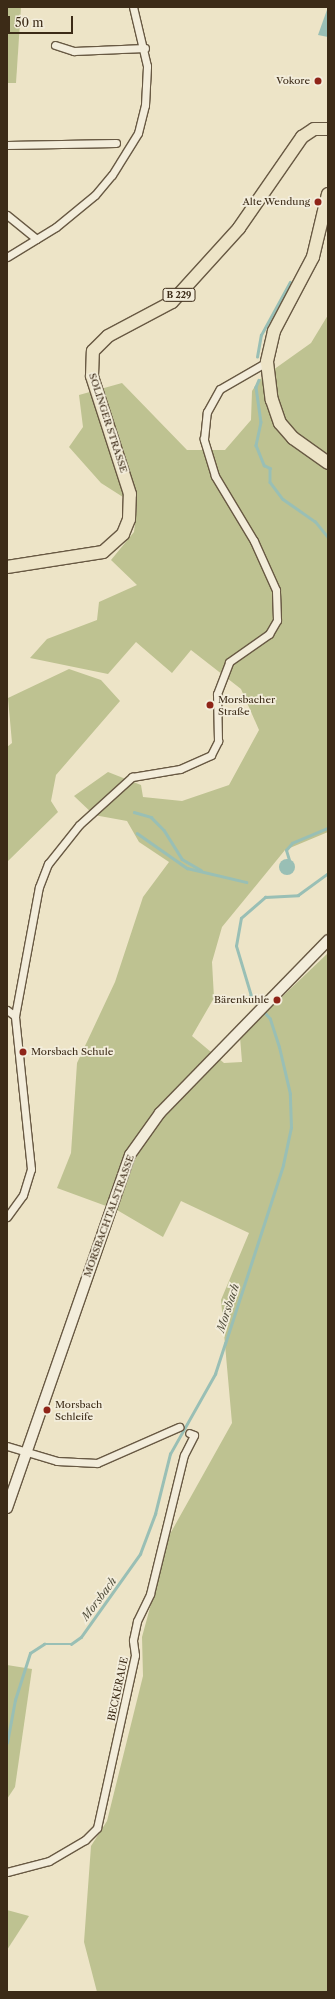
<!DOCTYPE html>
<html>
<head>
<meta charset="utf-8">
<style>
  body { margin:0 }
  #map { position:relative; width:335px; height:1999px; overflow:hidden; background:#ede4c7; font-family:"Libre Caslon Text",serif }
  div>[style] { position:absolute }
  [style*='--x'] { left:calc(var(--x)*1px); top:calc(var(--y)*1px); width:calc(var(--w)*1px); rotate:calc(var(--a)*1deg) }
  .green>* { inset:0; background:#bec291 }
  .water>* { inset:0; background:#99bfb5 }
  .round { border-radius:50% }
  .stream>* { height:2.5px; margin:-1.25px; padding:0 1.25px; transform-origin:1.25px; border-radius:1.25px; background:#99bfb5 }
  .roads { filter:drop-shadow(1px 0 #685943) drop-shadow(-1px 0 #685943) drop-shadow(0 1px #685943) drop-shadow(0 -1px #685943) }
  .minor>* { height:7px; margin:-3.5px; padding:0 3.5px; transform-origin:3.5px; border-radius:3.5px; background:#f3eddb }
  .secondary>* { height:10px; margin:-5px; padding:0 5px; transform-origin:5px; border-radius:5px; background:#f3eddb }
  .primary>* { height:12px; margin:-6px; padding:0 6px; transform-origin:6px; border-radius:6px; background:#ede4c7 }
  .dots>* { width:11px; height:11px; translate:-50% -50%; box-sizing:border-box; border:2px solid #f3eddb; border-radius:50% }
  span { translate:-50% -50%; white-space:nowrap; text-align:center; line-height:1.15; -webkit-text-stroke:3.5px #f3eddb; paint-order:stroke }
  .shield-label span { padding:1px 3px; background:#f3eddb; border:1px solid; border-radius:3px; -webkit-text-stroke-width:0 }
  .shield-label { font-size:9px; color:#3c2b17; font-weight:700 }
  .poi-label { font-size:10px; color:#3c2b17 }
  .right { translate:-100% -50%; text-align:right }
  .left { translate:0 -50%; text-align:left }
  .street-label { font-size:10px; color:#3c2b17 }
  .water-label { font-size:11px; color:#53503e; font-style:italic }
  .frame { position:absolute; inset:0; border:8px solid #3c2b17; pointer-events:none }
  .scale { position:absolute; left:8px; top:16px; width:65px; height:18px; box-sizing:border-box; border:2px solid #3c2b17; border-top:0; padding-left:5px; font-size:12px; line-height:14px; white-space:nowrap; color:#3c2b17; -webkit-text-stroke:3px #f3eddb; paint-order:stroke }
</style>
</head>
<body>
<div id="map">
  <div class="green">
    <div style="clip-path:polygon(7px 7px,21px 7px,16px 83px,7px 83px)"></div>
    <div style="clip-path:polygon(328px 315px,328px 832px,285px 850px,222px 927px,212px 962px,214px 998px,192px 1036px,224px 1063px,242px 1062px,240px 1037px,328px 953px,328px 1992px,97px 1992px,84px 1942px,91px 1846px,107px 1821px,143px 1676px,142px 1637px,170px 1534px,232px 1423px,221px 1300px,249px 1233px,181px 1201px,163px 1237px,117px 1210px,57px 1188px,71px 1153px,77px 1063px,115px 982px,143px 897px,169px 862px,139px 842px,127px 821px,94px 815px,74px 796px,108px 772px,141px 785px,143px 797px,182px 801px,229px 785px,259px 730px,241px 689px,191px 650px,172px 673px,136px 642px,108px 674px,30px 658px,47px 639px,97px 620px,99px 602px,137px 585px,111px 560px,134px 532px,137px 506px,101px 483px,69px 447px,83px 427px,79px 395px,122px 383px,187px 450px,225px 450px,251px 420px,252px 391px,259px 380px,311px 343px)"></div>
    <div style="clip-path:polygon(69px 669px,101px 680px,120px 701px,56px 775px,51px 801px,58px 812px,7px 862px,7px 747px,12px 743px,8px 698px)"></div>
    <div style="clip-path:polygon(7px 1665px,32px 1669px,15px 1787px,7px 1799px)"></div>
    <div style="clip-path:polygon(7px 1910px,29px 1916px,7px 1950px)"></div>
  </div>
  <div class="water">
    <div style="clip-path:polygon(328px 7px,328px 37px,318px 35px)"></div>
    <div class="round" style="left:279px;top:859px;width:16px;height:16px"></div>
  </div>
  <div class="stream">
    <div style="--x:257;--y:357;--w:22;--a:-80"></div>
    <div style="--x:261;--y:335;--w:60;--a:-61.3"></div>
    <div style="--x:259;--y:380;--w:8;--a:113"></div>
    <div style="--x:256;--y:387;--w:35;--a:82"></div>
    <div style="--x:261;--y:422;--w:24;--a:102"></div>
    <div style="--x:256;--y:445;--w:22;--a:68"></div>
    <div style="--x:264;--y:465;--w:7;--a:27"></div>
    <div style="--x:270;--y:468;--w:14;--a:90"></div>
    <div style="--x:270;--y:482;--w:21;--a:53"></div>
    <div style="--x:283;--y:499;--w:39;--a:35"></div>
    <div style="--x:315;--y:521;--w:21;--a:51"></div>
    <div style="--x:134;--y:812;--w:18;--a:16"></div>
    <div style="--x:151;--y:817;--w:18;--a:45"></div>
    <div style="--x:164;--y:830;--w:34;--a:58"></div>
    <div style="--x:182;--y:859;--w:22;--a:30"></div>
    <div style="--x:137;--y:833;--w:61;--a:35"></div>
    <div style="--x:187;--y:868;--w:61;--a:13.3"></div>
    <div style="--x:289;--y:860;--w:10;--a:-107"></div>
    <div style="--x:286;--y:850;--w:9;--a:-49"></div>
    <div style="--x:292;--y:843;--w:39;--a:-23"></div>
    <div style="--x:259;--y:1007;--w:14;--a:-126"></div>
    <div style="--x:251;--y:996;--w:52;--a:-106.7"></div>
    <div style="--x:236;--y:946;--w:28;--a:-80"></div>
    <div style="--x:241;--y:918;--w:32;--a:-41"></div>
    <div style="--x:265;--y:897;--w:33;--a:-3"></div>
    <div style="--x:298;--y:895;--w:37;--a:-36"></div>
    <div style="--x:7;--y:1743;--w:44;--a:-79.5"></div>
    <div style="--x:15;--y:1700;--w:49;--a:-72.3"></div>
    <div style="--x:30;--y:1653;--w:17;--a:-33"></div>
    <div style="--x:44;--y:1644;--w:27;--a:0"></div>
    <div style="--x:71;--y:1644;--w:12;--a:-35"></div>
    <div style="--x:81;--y:1637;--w:102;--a:-54.6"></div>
    <div style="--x:140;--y:1554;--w:43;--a:-69.4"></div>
    <div style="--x:155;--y:1514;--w:62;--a:-76"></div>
    <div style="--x:170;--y:1454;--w:92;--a:-60.6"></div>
    <div style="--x:215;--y:1374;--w:32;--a:-72"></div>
    <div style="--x:225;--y:1344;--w:188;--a:-72"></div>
    <div style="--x:283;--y:1165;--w:38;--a:-78"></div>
    <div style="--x:291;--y:1128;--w:34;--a:-92"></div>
    <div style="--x:290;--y:1094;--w:48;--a:-103.2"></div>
    <div style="--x:279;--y:1047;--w:29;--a:-108"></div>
    <div style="--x:270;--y:1019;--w:11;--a:-131"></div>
  </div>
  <div class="roads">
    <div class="minor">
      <div style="--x:55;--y:45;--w:20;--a:18"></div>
      <div style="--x:74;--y:51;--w:71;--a:-2.4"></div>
      <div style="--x:7;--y:145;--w:109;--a:-1.1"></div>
      <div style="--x:7;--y:215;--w:38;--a:39"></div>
      <div style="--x:7;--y:257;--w:57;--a:-31.5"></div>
      <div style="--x:56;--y:227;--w:50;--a:-39.4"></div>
      <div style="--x:95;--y:195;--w:26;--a:-50"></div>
      <div style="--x:112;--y:175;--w:49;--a:-58.2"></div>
      <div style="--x:138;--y:133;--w:29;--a:-76"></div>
      <div style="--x:145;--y:105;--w:39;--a:-87"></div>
      <div style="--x:147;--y:66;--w:61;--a:-103.3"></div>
      <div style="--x:7;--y:1010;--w:10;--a:37"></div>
      <div style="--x:7;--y:1217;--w:27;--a:-54"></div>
      <div style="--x:23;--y:1195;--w:27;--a:-73"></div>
      <div style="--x:31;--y:1169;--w:154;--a:-96"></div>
      <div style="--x:15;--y:1016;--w:131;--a:-79.5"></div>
      <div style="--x:39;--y:887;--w:25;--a:-69"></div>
      <div style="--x:48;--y:864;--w:50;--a:-51.5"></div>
      <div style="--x:79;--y:825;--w:72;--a:-42.2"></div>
      <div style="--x:132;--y:777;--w:49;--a:-9.5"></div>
      <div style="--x:180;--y:769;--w:34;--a:-24"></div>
      <div style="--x:211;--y:755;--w:16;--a:-63"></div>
      <div style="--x:218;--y:741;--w:47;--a:-91.2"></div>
      <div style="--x:217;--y:694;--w:34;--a:-69"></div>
      <div style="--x:229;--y:662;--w:49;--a:-35"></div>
      <div style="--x:269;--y:634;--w:16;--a:-60"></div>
      <div style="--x:277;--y:620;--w:30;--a:-92"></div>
      <div style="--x:276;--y:590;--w:54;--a:-114.2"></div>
      <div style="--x:254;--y:541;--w:76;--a:-121"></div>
      <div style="--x:215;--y:476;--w:39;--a:-107"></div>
      <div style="--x:204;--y:439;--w:27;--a:-84"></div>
      <div style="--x:207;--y:412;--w:26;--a:-61"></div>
      <div style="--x:220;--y:389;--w:54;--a:-29.9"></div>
      <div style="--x:7;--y:1446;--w:52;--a:16.7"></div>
      <div style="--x:57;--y:1461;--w:40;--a:2.9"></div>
      <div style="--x:97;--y:1463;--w:90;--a:-23.7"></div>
      <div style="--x:7;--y:1872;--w:43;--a:-14.7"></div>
      <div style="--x:49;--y:1861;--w:42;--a:-30.3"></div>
      <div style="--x:85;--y:1840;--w:17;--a:-45"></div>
      <div style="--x:97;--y:1828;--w:177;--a:-77.6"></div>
      <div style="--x:135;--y:1655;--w:15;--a:-98"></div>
      <div style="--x:133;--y:1640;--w:19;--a:-78"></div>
      <div style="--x:137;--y:1621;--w:30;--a:-64"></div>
      <div style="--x:150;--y:1594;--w:143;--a:-76.3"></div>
      <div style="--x:184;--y:1455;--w:22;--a:-63"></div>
      <div style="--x:194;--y:1435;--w:5;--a:-158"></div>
    </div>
    <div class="secondary">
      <div style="--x:7;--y:1508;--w:374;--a:-70.8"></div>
      <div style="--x:130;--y:1155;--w:52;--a:-54.5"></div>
      <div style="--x:160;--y:1113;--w:241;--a:-45.8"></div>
    </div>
    <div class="primary">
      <div style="--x:328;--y:194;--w:65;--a:103.4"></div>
      <div style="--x:313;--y:257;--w:84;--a:117.8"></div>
      <div style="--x:274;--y:331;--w:32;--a:103"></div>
      <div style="--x:267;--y:362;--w:38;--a:83"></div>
      <div style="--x:272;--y:400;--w:24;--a:71"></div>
      <div style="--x:280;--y:423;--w:20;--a:49"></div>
      <div style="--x:293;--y:438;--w:43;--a:35.5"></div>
      <div style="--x:7;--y:567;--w:97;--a:-8.9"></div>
      <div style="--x:103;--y:552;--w:27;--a:-42"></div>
      <div style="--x:123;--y:534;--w:16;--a:-68"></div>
      <div style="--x:129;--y:519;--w:25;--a:-88"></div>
      <div style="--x:130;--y:494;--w:124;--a:-107.9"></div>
      <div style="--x:92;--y:376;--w:25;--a:-88"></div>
      <div style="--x:93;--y:351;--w:21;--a:-45"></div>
      <div style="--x:108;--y:336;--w:72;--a:-28"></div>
      <div style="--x:172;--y:302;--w:100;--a:-47.8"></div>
      <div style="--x:239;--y:228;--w:111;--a:-55.3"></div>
      <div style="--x:302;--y:137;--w:14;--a:-34"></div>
      <div style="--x:314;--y:129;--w:14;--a:0"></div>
    </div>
  </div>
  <div class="dots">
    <div style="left:318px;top:81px;background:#8f2418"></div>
    <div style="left:318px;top:202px;background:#8f2418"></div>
    <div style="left:210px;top:705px;background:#8f2418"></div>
    <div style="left:277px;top:1000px;background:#8f2418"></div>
    <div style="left:23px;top:1052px;background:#8f2418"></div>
    <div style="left:47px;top:1410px;background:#8f2418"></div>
  </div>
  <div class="shield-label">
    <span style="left:179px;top:295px">B 229</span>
  </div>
  <div class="poi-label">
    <span class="right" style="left:310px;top:81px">Vokore</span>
    <span class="right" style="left:310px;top:202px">Alte Wendung</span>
    <span class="left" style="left:218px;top:705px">Morsbacher<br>Straße</span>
    <span class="right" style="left:269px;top:1000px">Bärenkuhle</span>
    <span class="left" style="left:31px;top:1052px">Morsbach Schule</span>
    <span class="left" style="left:55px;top:1410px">Morsbach<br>Schleife</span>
  </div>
  <div class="street-label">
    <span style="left:108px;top:423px;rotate:72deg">SOLINGER STRASSE</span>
    <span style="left:109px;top:1216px;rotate:-70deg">MORSBACHTALSTRASSE</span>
    <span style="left:118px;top:1689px;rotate:-78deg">BECKERAUE</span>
  </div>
  <div class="water-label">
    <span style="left:228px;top:1308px;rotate:-72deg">Morsbach</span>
    <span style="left:99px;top:1599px;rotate:-53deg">Morsbach</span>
  </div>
  <div class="frame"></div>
  <div class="scale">50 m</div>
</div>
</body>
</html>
